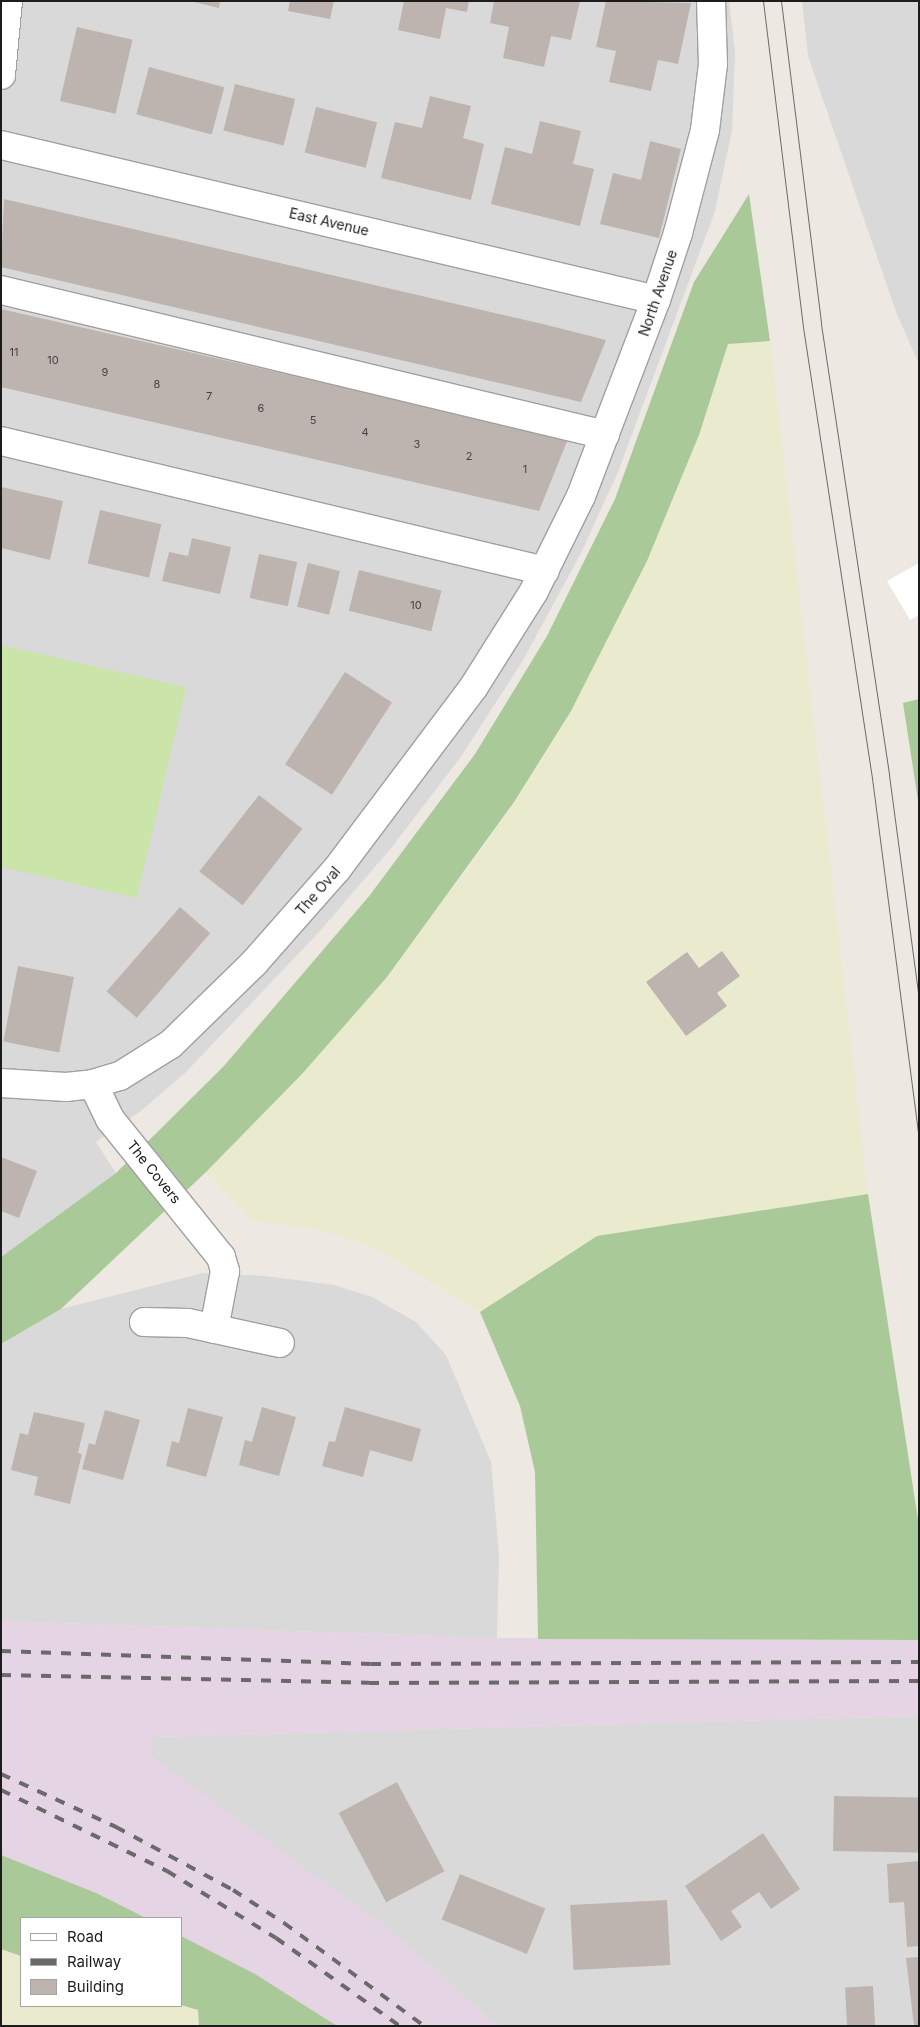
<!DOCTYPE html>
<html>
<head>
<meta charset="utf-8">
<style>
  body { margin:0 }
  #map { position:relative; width:920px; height:2027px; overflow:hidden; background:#ede8e2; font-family:Inter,sans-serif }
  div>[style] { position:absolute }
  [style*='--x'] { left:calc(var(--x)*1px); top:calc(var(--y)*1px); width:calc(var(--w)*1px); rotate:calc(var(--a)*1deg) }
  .residential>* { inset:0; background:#dad9d9 }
  .industrial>* { inset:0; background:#e5d4e3 }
  .farmland>* { inset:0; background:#eaebce }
  .grass>* { inset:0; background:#cae4aa }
  .forest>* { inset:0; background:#aac999 }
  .pier>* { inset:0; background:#fff }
  .building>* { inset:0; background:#bdb4af; transform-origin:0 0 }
  .roads { filter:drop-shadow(1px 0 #a0a0a0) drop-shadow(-1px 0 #a0a0a0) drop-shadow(0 1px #a0a0a0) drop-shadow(0 -1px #a0a0a0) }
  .minor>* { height:28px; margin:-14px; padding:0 14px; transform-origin:14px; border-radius:14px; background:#fff }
  .tram>* { height:1px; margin:-0.5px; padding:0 0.5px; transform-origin:0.5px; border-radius:0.5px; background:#6a6a6a }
  .rail>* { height:4px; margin-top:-2px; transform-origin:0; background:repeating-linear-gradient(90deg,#6a6a6a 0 10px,transparent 0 20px) }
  span { translate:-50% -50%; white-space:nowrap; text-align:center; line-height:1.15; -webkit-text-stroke:4px #fff; paint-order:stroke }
  .number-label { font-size:11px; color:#444241 }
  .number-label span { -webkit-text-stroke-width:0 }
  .street-label { font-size:14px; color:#1c1c1c }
  .frame { position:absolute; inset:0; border:2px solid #1c1c1c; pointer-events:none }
  .legend { position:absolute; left:20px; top:1917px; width:162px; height:90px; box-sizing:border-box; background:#fff; border:1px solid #a4a4a4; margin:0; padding:6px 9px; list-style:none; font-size:15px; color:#1c1c1c }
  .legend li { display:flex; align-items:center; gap:10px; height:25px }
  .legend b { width:25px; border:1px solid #a4a4a4 }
</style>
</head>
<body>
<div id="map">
  <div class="residential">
    <div style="clip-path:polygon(1px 1px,729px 1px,735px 52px,732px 130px,715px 211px,618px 472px,581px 553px,522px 662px,460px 758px,392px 847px,320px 931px,186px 1072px,142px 1110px,96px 1142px,116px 1173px,1px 1257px)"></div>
    <div style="clip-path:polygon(802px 1px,919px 1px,919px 364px,896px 312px,808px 56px)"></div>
    <div style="clip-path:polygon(203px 1273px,265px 1276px,334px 1285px,372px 1297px,416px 1322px,446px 1355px,491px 1462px,499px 1554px,497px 1638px,1px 1621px,1px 1344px,61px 1309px)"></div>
    <div style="clip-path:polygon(919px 1716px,919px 2026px,498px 2026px,387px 1928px,151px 1757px,152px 1737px)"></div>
  </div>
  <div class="industrial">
    <div style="clip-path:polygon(1px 1621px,497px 1638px,919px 1640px,919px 1716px,152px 1737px,152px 1757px,387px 1928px,498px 2026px,298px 2026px,181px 2005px,181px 1918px,21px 1918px,21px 1956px,1px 1949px)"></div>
  </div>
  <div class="farmland">
    <div style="clip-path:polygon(770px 341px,868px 1194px,598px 1236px,480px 1312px,376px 1248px,317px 1229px,253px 1221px,206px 1172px,302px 1074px,463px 876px,514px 802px,571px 711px,647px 561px,699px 435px,728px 343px)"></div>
    <div style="clip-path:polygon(1px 1949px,21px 1956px,21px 2006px,181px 2005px,198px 2010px,199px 2026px,1px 2026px)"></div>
  </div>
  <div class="grass">
    <div style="clip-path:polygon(1px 645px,186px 687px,137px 898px,1px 867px)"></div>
  </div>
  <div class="forest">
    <div style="clip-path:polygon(749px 194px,770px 341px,728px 344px,699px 435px,647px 561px,571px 711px,514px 802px,387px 977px,302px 1074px,206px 1172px,61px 1309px,1px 1344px,1px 1257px,116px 1173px,223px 1067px,370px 895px,475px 754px,547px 636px,615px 499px,694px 282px)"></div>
    <div style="clip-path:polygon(919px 699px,919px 807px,903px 703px)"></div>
    <div style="clip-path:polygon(868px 1194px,919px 1526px,919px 1640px,538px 1639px,535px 1472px,520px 1406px,480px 1312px,597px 1236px)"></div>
    <div style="clip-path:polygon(1px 1855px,96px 1893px,146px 1918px,21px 1918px,21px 1956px,1px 1949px)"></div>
    <div style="clip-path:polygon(181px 1936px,255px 1974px,337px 2026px,199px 2026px,198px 2010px,181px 2005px)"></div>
  </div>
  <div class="pier">
    <div style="clip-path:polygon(919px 563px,919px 615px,910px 620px,887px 581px)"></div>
  </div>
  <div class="building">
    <div style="clip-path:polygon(190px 1px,220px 1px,219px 8px)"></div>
    <div style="clip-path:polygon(290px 1px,334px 1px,330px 19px,288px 11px)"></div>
    <div style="clip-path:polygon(404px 1px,469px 1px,467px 12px,446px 8px,440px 39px,398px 30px)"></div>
    <div style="clip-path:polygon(494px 1px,580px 1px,571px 40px,551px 36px,544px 67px,503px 58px,509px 27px,490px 23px)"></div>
    <div style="clip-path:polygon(606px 1px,691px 3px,678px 64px,658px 60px,651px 91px,609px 82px,616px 51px,596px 47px)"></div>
    <div style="left:77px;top:27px;width:57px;height:76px;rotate:13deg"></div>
    <div style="left:149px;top:67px;width:78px;height:49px;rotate:15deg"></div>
    <div style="left:235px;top:84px;width:62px;height:48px;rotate:14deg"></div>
    <div style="clip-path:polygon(430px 96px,471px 106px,463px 138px,484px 144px,471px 200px,381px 178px,395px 122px,422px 128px)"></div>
    <div style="left:316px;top:107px;width:63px;height:47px;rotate:14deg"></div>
    <div style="clip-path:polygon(540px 121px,581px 131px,573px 164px,594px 169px,580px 226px,491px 204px,505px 147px,532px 154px)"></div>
    <div style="clip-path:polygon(650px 141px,681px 149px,659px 238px,600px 224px,613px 173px,641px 180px)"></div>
    <div style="clip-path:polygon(4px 199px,547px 325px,606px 340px,581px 402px,1px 267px)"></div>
    <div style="clip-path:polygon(1px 309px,399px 400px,568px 439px,539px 511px,1px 387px)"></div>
    <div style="clip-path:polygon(1px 487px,63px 501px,50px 560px,1px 548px)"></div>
    <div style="left:100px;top:510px;width:63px;height:55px;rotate:13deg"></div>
    <div style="clip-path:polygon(192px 538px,231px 547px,220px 594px,162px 581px,169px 552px,188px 556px)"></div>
    <div style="left:259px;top:554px;width:39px;height:45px;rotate:12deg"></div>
    <div style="left:308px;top:563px;width:33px;height:45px;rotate:14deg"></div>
    <div style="left:359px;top:570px;width:85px;height:42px;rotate:14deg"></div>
    <div style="left:345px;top:672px;width:56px;height:110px;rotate:33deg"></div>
    <div style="left:259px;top:795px;width:55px;height:97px;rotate:38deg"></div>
    <div style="left:180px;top:907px;width:40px;height:112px;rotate:41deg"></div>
    <div style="clip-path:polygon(722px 951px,740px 976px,717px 993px,727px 1006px,686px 1036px,646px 982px,687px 952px,699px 968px)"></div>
    <div style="left:18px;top:966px;width:57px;height:77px;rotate:11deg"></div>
    <div style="clip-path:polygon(1px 1157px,37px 1171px,19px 1218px,1px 1211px)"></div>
    <div style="clip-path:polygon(262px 1407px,296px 1417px,279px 1476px,239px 1465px,245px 1440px,252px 1442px)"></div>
    <div style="clip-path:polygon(345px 1407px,421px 1429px,412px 1462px,370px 1450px,363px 1477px,322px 1466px,329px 1441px,335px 1442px)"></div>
    <div style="clip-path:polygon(188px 1408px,223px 1417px,206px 1477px,166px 1466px,172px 1441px,179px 1443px)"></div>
    <div style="clip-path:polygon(105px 1410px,140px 1420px,123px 1480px,82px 1469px,89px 1443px,95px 1445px)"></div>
    <div style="clip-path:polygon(34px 1412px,85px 1423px,78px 1453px,82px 1454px,70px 1504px,34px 1495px,38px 1477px,11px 1470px,20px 1433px,28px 1435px)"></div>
    <div style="left:397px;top:1782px;width:101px;height:66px;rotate:62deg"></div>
    <div style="left:834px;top:1796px;width:85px;height:55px;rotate:1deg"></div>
    <div style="clip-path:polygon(763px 1833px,800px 1889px,771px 1909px,759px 1892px,731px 1911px,742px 1927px,721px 1941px,685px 1886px)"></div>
    <div style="clip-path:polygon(919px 1861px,919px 1946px,907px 1947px,904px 1902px,889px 1903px,887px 1864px)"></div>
    <div style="left:460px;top:1874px;width:92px;height:49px;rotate:22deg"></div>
    <div style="left:667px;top:1900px;width:65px;height:97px;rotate:87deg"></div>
    <div style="clip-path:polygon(919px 1957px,919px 2026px,914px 2026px,906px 1958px)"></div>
    <div style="left:873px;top:1986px;width:40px;height:28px;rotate:87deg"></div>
  </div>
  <div class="roads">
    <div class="minor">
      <div style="--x:1;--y:75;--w:74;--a:-84.6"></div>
      <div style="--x:1;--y:145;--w:673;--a:13.31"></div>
      <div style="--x:1;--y:290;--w:621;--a:13.5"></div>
      <div style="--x:1;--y:441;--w:559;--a:13.44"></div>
      <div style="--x:1;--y:1083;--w:65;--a:3.5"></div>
      <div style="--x:66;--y:1087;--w:27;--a:-6"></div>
      <div style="--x:93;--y:1084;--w:28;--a:-17"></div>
      <div style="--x:120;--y:1076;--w:60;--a:-32.1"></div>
      <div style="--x:171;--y:1044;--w:116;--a:-44.3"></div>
      <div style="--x:254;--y:963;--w:125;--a:-48.6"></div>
      <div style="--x:337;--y:869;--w:226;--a:-53.1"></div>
      <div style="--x:473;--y:688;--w:115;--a:-57.8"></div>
      <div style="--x:534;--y:591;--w:106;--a:-63.7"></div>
      <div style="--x:581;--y:496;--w:210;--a:-69.1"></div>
      <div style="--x:656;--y:300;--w:71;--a:-71.8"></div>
      <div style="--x:678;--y:233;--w:106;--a:-75.3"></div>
      <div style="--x:705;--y:130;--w:66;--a:-83.1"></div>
      <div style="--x:713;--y:64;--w:63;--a:-91.8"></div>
      <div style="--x:93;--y:1084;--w:39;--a:64"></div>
      <div style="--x:110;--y:1119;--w:177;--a:51.2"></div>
      <div style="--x:221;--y:1257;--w:15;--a:74"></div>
      <div style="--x:225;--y:1271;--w:59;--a:100.7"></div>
      <div style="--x:144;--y:1322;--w:44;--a:1.3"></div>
      <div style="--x:188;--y:1323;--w:94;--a:12.3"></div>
    </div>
  </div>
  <div class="tram">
    <div style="--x:763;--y:1;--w:328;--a:83"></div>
    <div style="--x:803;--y:327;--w:456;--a:81.3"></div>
    <div style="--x:872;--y:778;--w:365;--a:82.6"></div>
    <div style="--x:781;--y:1;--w:325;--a:82.9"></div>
    <div style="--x:821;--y:324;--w:456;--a:81.4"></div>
    <div style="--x:889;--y:775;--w:226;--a:82.4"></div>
  </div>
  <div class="rail">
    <div style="--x:1;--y:1651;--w:370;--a:2"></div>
    <div style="--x:371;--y:1664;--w:548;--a:-0.21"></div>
    <div style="--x:1;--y:1675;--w:368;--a:1.2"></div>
    <div style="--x:369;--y:1683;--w:550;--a:-0.21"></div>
    <div style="--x:1;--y:1774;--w:127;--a:24.7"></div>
    <div style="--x:116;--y:1827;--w:133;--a:28.3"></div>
    <div style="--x:233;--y:1890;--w:61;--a:32.9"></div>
    <div style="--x:284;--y:1923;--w:174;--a:36.3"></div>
    <div style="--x:1;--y:1790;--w:185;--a:26"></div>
    <div style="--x:167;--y:1871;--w:128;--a:31.6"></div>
    <div style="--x:276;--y:1938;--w:152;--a:35.4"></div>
  </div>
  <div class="number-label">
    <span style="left:14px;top:352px">11</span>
    <span style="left:53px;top:360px">10</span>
    <span style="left:105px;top:372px">9</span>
    <span style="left:157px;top:384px">8</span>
    <span style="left:209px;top:396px">7</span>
    <span style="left:261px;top:408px">6</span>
    <span style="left:313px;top:420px">5</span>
    <span style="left:365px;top:432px">4</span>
    <span style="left:417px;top:444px">3</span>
    <span style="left:469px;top:456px">2</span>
    <span style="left:525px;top:469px">1</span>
    <span style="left:416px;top:605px">10</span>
  </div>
  <div class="street-label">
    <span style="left:329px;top:222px;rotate:13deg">East Avenue</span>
    <span style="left:658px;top:293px;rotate:-71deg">North Avenue</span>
    <span style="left:318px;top:891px;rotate:-49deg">The Oval</span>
    <span style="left:154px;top:1172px;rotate:51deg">The Covers</span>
  </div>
  <div class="frame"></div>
  <ul class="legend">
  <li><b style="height:6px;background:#fff"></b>Road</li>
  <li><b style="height:6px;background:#6a6a6a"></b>Railway</li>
  <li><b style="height:14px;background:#bdb4af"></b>Building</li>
  </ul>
</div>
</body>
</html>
